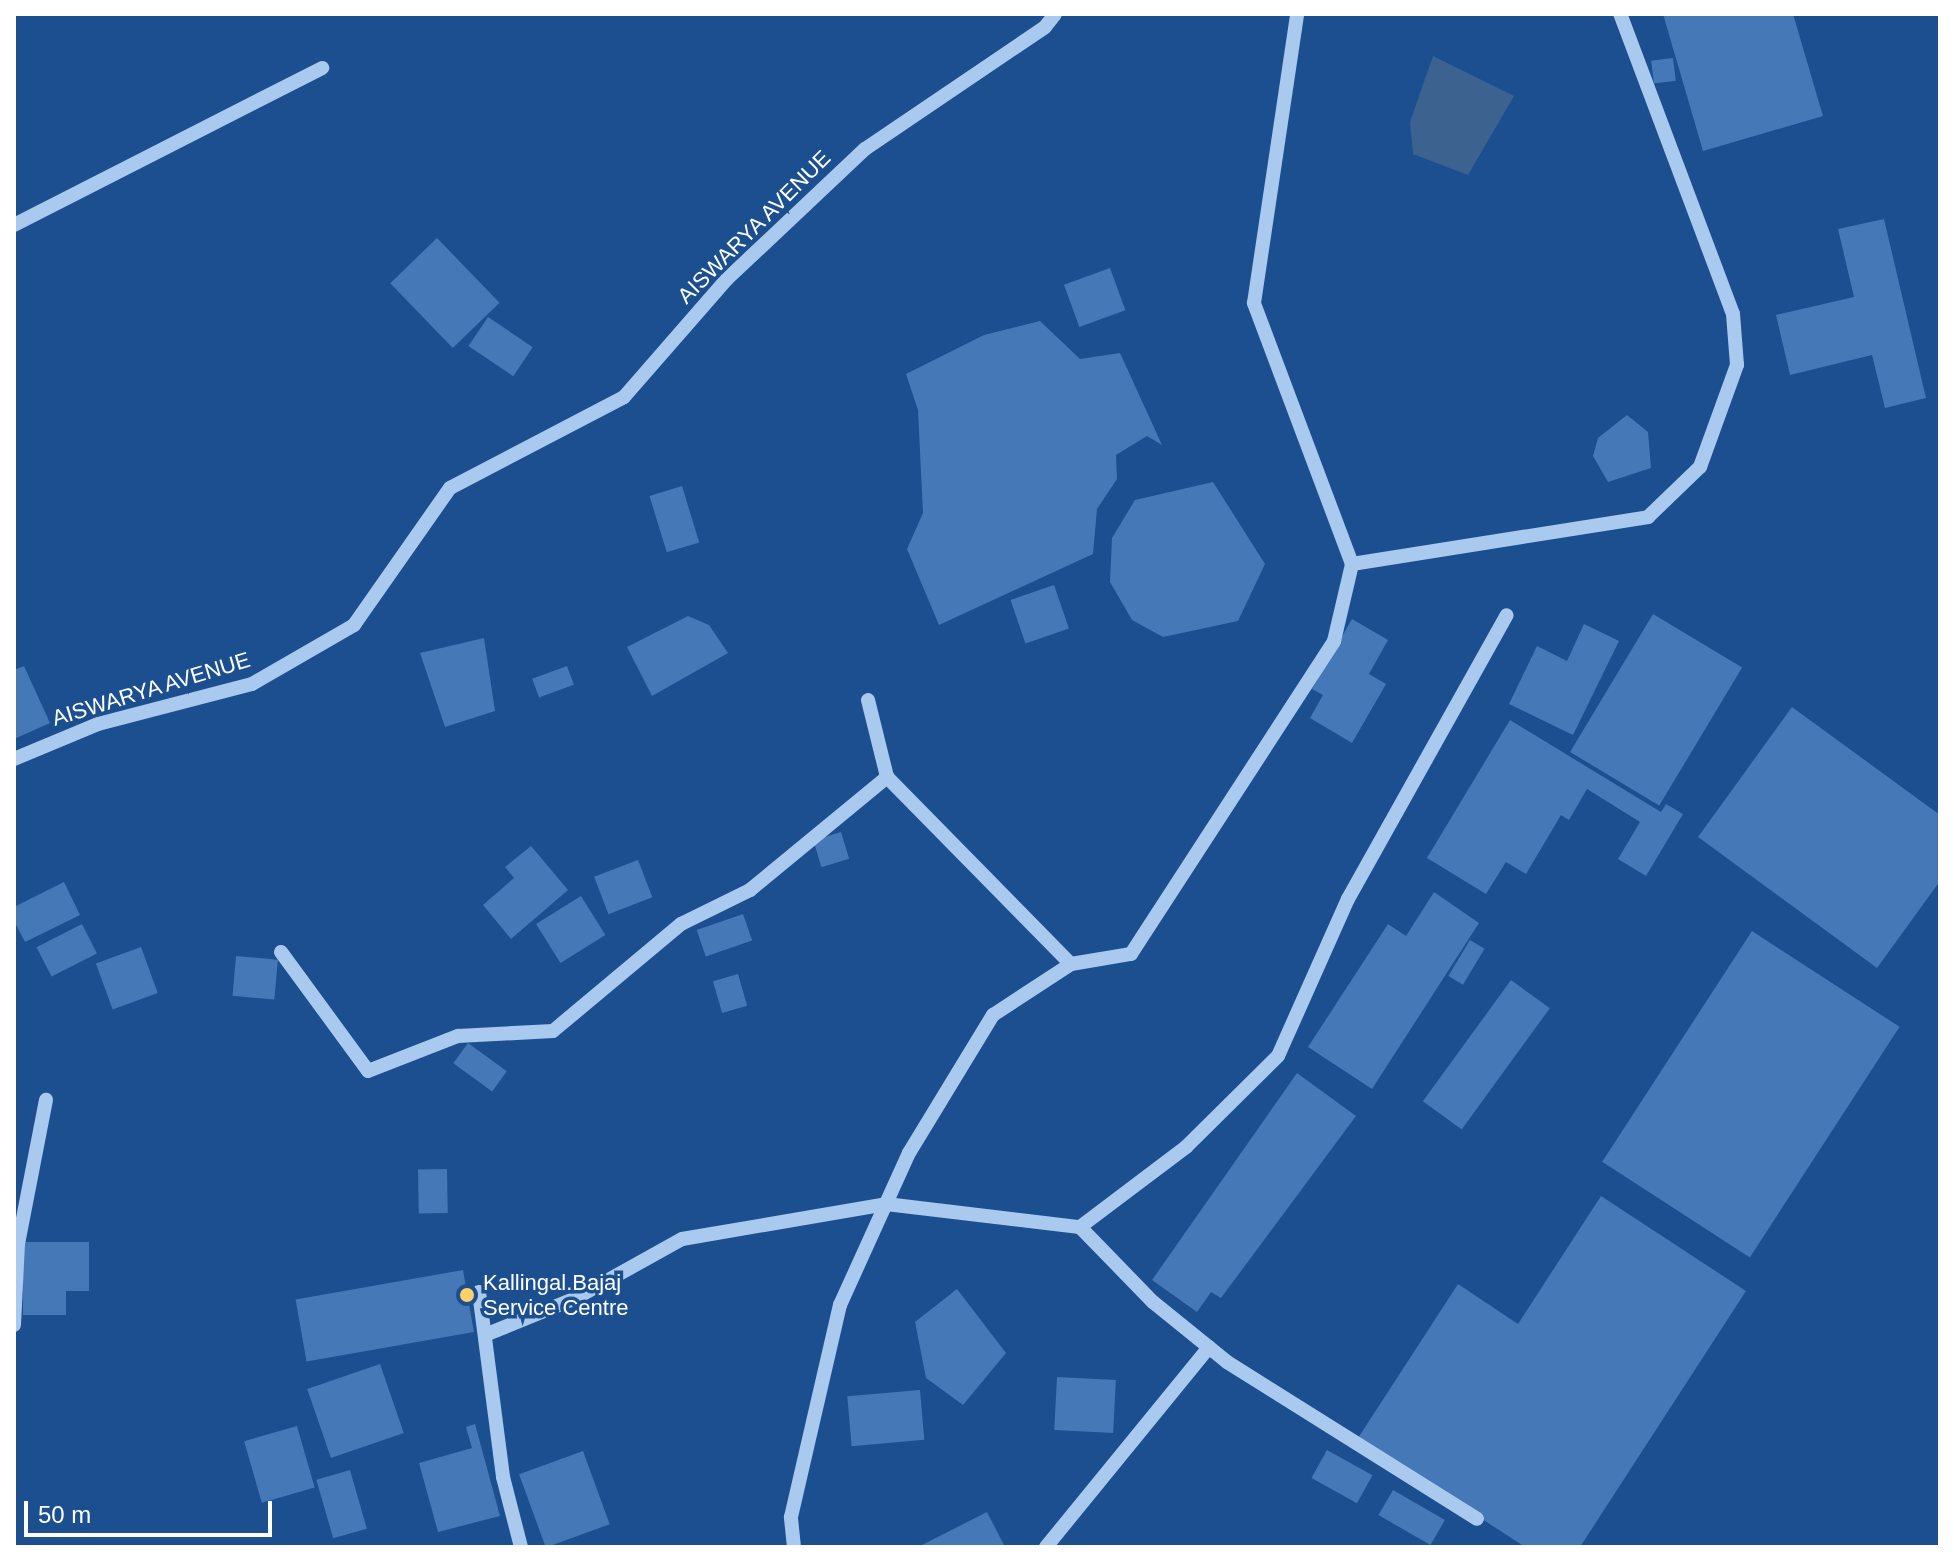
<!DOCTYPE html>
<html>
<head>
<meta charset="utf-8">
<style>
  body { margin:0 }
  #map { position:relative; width:1954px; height:1561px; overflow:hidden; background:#1b4f8f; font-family:Helvetica,sans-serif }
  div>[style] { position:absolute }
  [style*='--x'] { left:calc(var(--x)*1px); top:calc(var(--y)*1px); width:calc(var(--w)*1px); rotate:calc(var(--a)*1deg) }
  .water>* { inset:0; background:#3c6290 }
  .building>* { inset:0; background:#4478b7; transform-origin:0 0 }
  .minor>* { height:14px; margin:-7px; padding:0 7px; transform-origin:7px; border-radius:7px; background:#a9c9ee }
  .dots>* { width:22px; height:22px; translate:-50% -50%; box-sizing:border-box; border:4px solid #1b4f8f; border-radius:50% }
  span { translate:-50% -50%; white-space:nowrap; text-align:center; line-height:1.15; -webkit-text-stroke:7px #1b4f8f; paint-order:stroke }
  .street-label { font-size:22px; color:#fff }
  .poi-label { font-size:22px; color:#fff }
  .left { translate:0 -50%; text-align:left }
  .frame { position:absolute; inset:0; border:16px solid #fff; pointer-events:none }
  .scale { position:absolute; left:24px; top:1501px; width:248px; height:36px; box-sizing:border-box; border:4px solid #fff; border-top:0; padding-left:10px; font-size:24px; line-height:28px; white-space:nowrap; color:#fff; -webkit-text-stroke:6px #1b4f8f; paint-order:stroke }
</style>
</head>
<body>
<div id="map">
  <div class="water">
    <div style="clip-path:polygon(1433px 56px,1514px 96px,1468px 175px,1413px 154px,1410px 122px)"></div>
  </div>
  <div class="building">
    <div style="clip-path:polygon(1663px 14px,1793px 14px,1823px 116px,1703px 151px)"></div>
    <div style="left:1673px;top:58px;width:23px;height:22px;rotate:83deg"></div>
    <div style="clip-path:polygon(1884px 219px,1926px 398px,1885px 408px,1872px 355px,1790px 375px,1776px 315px,1854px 297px,1838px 229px)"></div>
    <div style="left:437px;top:238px;width:90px;height:65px;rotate:46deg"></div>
    <div style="left:1110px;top:268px;width:45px;height:49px;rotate:70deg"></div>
    <div style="left:488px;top:317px;width:54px;height:35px;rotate:34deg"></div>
    <div style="clip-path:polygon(1040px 321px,1080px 359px,1120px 353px,1162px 445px,1147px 436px,1116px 455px,1117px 479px,1097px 509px,1093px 554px,939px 625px,907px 549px,923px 513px,918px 410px,906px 374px,984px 335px)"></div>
    <div style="clip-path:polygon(1627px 415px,1648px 432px,1651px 468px,1608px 482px,1593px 456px,1598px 438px)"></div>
    <div style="clip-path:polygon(1213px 482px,1265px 564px,1238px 621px,1163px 637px,1132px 620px,1110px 582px,1112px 538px,1135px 500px)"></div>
    <div style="left:682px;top:486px;width:59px;height:34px;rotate:73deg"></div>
    <div style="left:1054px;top:585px;width:46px;height:46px;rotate:71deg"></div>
    <div style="left:1653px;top:614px;width:104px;height:161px;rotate:31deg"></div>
    <div style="clip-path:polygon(688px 616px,709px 625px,728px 653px,652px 696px,627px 647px)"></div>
    <div style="clip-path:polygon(1352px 619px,1388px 640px,1369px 674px,1386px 684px,1352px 743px,1310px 718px,1323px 695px,1312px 689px)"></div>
    <div style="clip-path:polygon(1584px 624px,1619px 641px,1573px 735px,1509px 704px,1537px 646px,1567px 661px)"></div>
    <div style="clip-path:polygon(484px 638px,495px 711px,445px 727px,420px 653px)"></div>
    <div style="clip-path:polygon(24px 666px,50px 723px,14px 739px,14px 670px)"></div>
    <div style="left:567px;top:666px;width:20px;height:37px;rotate:70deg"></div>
    <div style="clip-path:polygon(1792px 707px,1940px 815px,1940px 881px,1877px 968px,1698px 837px)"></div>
    <div style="clip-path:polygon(1510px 720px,1661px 812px,1666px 804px,1683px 814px,1646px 876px,1618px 859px,1640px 822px,1587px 789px,1569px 820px,1561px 815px,1526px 874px,1506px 862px,1486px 894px,1427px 858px)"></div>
    <div style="left:841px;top:832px;width:28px;height:29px;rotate:73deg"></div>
    <div style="clip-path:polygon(531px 846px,568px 890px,511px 939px,483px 905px,514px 878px,505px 867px)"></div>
    <div style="left:638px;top:860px;width:40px;height:47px;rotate:69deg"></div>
    <div style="clip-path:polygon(64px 882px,80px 915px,25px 942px,14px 921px,14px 907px)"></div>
    <div style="clip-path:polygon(1434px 892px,1479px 923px,1372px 1089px,1308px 1047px,1388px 924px,1406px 936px)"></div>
    <div style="left:581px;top:896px;width:46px;height:53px;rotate:58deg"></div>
    <div style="left:743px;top:914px;width:28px;height:49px;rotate:71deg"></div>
    <div style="left:82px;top:924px;width:33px;height:51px;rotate:63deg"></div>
    <div style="left:1752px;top:931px;width:176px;height:275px;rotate:33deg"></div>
    <div style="left:1470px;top:940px;width:17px;height:42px;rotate:31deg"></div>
    <div style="left:141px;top:947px;width:49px;height:48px;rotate:70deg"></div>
    <div style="left:236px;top:956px;width:42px;height:40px;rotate:5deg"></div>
    <div style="left:738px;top:974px;width:33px;height:26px;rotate:74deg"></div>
    <div style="left:1511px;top:980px;width:48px;height:150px;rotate:36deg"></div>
    <div style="left:468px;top:1043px;width:48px;height:25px;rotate:36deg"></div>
    <div style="clip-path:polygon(1297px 1073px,1356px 1116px,1221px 1298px,1211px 1292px,1197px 1312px,1152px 1280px)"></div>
    <div style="left:447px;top:1169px;width:44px;height:29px;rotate:89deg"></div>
    <div style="clip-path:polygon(1601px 1196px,1746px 1291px,1580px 1547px,1525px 1547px,1358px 1438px,1458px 1284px,1518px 1324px)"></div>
    <div style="clip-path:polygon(23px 1242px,89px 1242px,89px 1291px,66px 1291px,66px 1315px,23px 1315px)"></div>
    <div style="left:463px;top:1270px;width:63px;height:170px;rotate:80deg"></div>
    <div style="clip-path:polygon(957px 1289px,1006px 1353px,963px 1405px,926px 1378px,915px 1322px)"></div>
    <div style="left:380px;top:1364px;width:73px;height:77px;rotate:71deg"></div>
    <div style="left:1057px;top:1377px;width:59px;height:53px;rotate:3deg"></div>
    <div style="left:920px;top:1390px;width:50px;height:73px;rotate:85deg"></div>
    <div style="clip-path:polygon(475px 1424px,500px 1516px,438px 1532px,419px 1463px,472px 1448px,466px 1427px)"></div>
    <div style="left:297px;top:1426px;width:64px;height:55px;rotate:74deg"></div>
    <div style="left:1327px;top:1450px;width:52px;height:32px;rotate:29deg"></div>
    <div style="left:583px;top:1451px;width:78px;height:68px;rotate:70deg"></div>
    <div style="left:350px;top:1470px;width:61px;height:35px;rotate:74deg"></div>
    <div style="left:1393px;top:1490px;width:60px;height:29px;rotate:30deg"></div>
    <div style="clip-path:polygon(987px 1512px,1005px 1547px,918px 1547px)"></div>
  </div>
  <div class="minor">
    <div style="--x:14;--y:225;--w:346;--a:-27"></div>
    <div style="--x:1352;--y:564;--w:300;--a:-9"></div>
    <div style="--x:1648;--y:517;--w:72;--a:-43.9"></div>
    <div style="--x:1700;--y:467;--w:109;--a:-70.1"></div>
    <div style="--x:1737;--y:365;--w:51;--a:-94.5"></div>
    <div style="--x:1733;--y:314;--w:321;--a:-110.6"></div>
    <div style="--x:868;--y:700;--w:79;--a:76.1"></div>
    <div style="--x:887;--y:777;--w:262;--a:45.5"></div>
    <div style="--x:1071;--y:964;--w:61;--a:-9.5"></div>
    <div style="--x:1131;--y:954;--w:373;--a:-57"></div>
    <div style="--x:1334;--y:641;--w:79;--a:-76.8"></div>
    <div style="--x:1352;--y:564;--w:279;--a:-110.6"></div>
    <div style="--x:1254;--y:303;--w:292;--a:-81.5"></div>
    <div style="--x:14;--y:759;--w:91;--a:-22.6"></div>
    <div style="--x:98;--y:724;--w:159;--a:-14.6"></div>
    <div style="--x:252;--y:684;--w:118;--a:-30"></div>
    <div style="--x:354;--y:625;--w:167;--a:-55"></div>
    <div style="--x:450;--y:488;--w:196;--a:-27.6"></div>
    <div style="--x:624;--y:397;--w:157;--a:-48.9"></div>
    <div style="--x:727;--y:279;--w:190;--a:-43.3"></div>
    <div style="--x:865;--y:149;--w:217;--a:-34.1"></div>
    <div style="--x:1045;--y:27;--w:16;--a:-52"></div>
    <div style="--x:281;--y:952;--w:147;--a:53.8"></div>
    <div style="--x:368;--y:1071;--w:97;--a:-21.3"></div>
    <div style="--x:458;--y:1036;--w:95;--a:-3"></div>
    <div style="--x:553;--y:1031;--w:167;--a:-39.9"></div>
    <div style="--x:681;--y:924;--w:77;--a:-26.2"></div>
    <div style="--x:750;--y:890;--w:178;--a:-39.5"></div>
    <div style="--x:1080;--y:1227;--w:133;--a:-37"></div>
    <div style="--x:1186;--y:1147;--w:129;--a:-44.7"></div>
    <div style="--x:1278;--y:1056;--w:172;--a:-66"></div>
    <div style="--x:1348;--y:899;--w:325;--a:-60.8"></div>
    <div style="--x:479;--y:1292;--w:187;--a:82.6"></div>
    <div style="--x:503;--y:1477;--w:72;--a:75.6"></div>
    <div style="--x:14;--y:1325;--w:81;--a:-87.2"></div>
    <div style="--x:18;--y:1244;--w:147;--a:-79"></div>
    <div style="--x:485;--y:1335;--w:98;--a:-22.1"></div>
    <div style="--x:576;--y:1298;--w:121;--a:-29.1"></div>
    <div style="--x:682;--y:1239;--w:207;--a:-9.7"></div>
    <div style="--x:886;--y:1204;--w:195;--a:6.8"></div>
    <div style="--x:1080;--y:1227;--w:105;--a:45.8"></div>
    <div style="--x:1153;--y:1302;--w:95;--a:39"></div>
    <div style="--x:1227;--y:1362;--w:295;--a:32.1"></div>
    <div style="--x:794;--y:1547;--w:30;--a:-96"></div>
    <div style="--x:791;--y:1517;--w:218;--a:-77"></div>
    <div style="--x:840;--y:1305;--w:167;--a:-65.6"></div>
    <div style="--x:909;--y:1153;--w:162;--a:-58.7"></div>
    <div style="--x:993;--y:1015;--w:93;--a:-33.2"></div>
    <div style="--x:1046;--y:1547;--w:258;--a:-50.8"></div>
  </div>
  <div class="dots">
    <div style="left:467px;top:1295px;background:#ffd166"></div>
  </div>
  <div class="street-label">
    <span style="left:754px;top:227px;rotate:-45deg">AISWARYA AVENUE</span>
    <span style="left:151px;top:689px;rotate:-17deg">AISWARYA AVENUE</span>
  </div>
  <div class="poi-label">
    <span class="left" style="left:483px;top:1295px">Kallingal.Bajaj<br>Service Centre</span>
  </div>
  <div class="frame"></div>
  <div class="scale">50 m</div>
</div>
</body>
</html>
